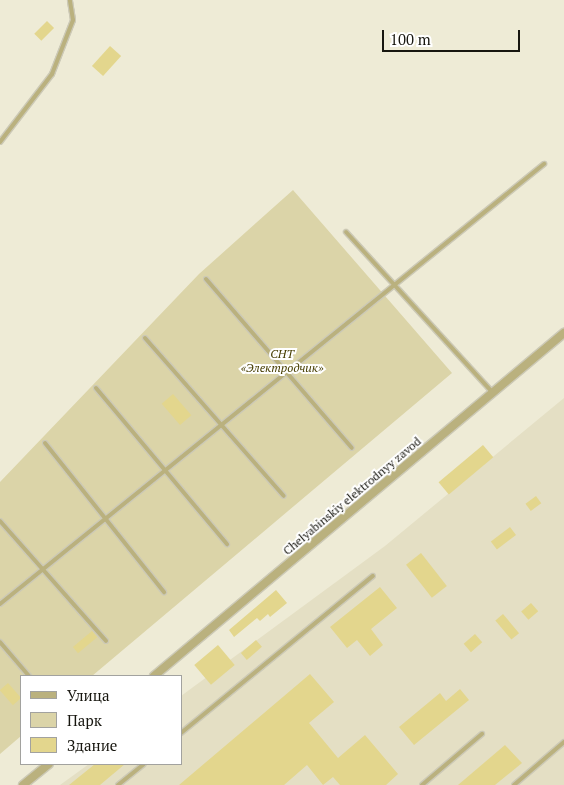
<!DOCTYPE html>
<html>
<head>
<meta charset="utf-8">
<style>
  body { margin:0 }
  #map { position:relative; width:564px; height:785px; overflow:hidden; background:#eeebd6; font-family:"PT Serif",serif }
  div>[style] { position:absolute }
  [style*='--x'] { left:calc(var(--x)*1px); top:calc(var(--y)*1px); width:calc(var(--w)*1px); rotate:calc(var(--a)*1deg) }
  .built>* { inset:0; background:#e4dfc4 }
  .green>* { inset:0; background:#dbd4a8 }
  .building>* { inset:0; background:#e3d68d; transform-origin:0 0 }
  .roads { filter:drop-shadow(1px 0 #ccc9b6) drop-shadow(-1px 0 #ccc9b6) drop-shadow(0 1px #ccc9b6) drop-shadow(0 -1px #ccc9b6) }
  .service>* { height:4px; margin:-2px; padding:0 2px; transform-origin:2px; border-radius:2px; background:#bab17e }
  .minor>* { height:8px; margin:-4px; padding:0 4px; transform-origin:4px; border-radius:4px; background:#bab17e }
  span { translate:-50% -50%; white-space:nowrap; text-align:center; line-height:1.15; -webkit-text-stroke:4px #fff; paint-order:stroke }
  .park-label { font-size:12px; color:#463d00; font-style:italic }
  .street-label { font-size:12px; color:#17160f }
  .legend { position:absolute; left:20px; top:675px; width:162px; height:90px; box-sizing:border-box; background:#fff; border:1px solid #a2a29f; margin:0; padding:6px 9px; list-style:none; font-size:15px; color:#17160f }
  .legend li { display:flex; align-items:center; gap:10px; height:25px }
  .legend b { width:25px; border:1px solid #a2a29f }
  .scale { position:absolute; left:382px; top:30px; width:138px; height:22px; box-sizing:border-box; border:2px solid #17160f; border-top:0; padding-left:6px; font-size:15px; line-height:18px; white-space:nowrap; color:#17160f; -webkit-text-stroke:4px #fff; paint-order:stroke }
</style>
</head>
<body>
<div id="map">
  <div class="built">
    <div style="clip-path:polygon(564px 398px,564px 785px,60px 785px,89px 764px,181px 764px,181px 696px,385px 546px)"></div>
  </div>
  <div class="green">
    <div style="clip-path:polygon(293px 190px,452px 373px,92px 676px,21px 676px,21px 736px,0 754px,0 482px,199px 274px)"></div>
  </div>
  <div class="building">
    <div style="left:47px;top:21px;width:10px;height:18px;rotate:45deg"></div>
    <div style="left:110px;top:46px;width:15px;height:27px;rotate:42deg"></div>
    <div style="left:173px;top:394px;width:28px;height:15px;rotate:49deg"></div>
    <div style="left:483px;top:445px;width:16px;height:58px;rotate:50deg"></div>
    <div style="left:536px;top:496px;width:9px;height:13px;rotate:54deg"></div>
    <div style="left:510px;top:527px;width:10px;height:24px;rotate:53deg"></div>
    <div style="left:421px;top:553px;width:42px;height:19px;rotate:52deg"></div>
    <div style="clip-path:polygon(380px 587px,397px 608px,371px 629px,383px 645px,370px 656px,357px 640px,347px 648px,330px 627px)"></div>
    <div style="clip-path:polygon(276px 590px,287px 603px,270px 617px,268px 614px,260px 621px,257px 618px,234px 637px,229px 630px)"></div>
    <div style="left:531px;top:603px;width:11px;height:13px;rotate:49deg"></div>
    <div style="left:503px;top:614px;width:25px;height:10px;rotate:50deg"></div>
    <div style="left:92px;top:631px;width:8px;height:25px;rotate:50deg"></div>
    <div style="left:475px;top:634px;width:11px;height:15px;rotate:49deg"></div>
    <div style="left:256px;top:640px;width:9px;height:20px;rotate:49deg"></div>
    <div style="left:218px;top:645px;width:26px;height:31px;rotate:50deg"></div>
    <div style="clip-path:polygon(310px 674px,334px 702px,309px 723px,338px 758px,365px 735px,398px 774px,386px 785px,340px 785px,333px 777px,323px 785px,307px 765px,284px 785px,179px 785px)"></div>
    <div style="left:8px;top:683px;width:20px;height:11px;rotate:49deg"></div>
    <div style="clip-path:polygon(460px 689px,469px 700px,414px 745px,399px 727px,440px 693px,446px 701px)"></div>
    <div style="clip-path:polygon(505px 745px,522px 763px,495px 785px,458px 785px)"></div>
    <div style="clip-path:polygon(95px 764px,125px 764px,100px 785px,69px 785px)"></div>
  </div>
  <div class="roads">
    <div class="service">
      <div style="--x:0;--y:142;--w:86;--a:-52.6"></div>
      <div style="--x:52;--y:74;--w:58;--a:-68.7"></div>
      <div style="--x:73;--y:20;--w:20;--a:-99"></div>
      <div style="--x:346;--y:232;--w:218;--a:47.6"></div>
      <div style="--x:206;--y:279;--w:223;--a:49.2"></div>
      <div style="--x:145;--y:338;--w:210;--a:48.7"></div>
      <div style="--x:96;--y:388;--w:204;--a:50"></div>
      <div style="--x:45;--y:443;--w:191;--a:51.4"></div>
      <div style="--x:0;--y:521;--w:160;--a:48.5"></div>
      <div style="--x:0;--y:604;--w:700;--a:-38.97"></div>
      <div style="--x:0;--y:642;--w:45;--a:49.5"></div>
      <div style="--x:181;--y:733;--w:248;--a:-39.3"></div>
      <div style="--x:118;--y:785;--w:33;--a:-39"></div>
      <div style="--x:422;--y:785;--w:79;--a:-40.4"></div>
      <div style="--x:514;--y:785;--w:66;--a:-40.7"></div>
    </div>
    <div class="minor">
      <div style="--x:154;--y:676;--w:535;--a:-39.92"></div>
      <div style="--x:23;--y:785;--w:33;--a:-39"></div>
    </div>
  </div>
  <div class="park-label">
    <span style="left:282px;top:361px">СНТ<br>«Электродчик»</span>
  </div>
  <div class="street-label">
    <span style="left:352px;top:496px;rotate:-40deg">Chelyabinskiy elektrodnyy zavod</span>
  </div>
  <ul class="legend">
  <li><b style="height:6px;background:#bab17e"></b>Улица</li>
  <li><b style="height:14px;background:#dbd4a8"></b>Парк</li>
  <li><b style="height:14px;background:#e3d68d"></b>Здание</li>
  </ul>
  <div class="scale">100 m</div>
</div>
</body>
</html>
